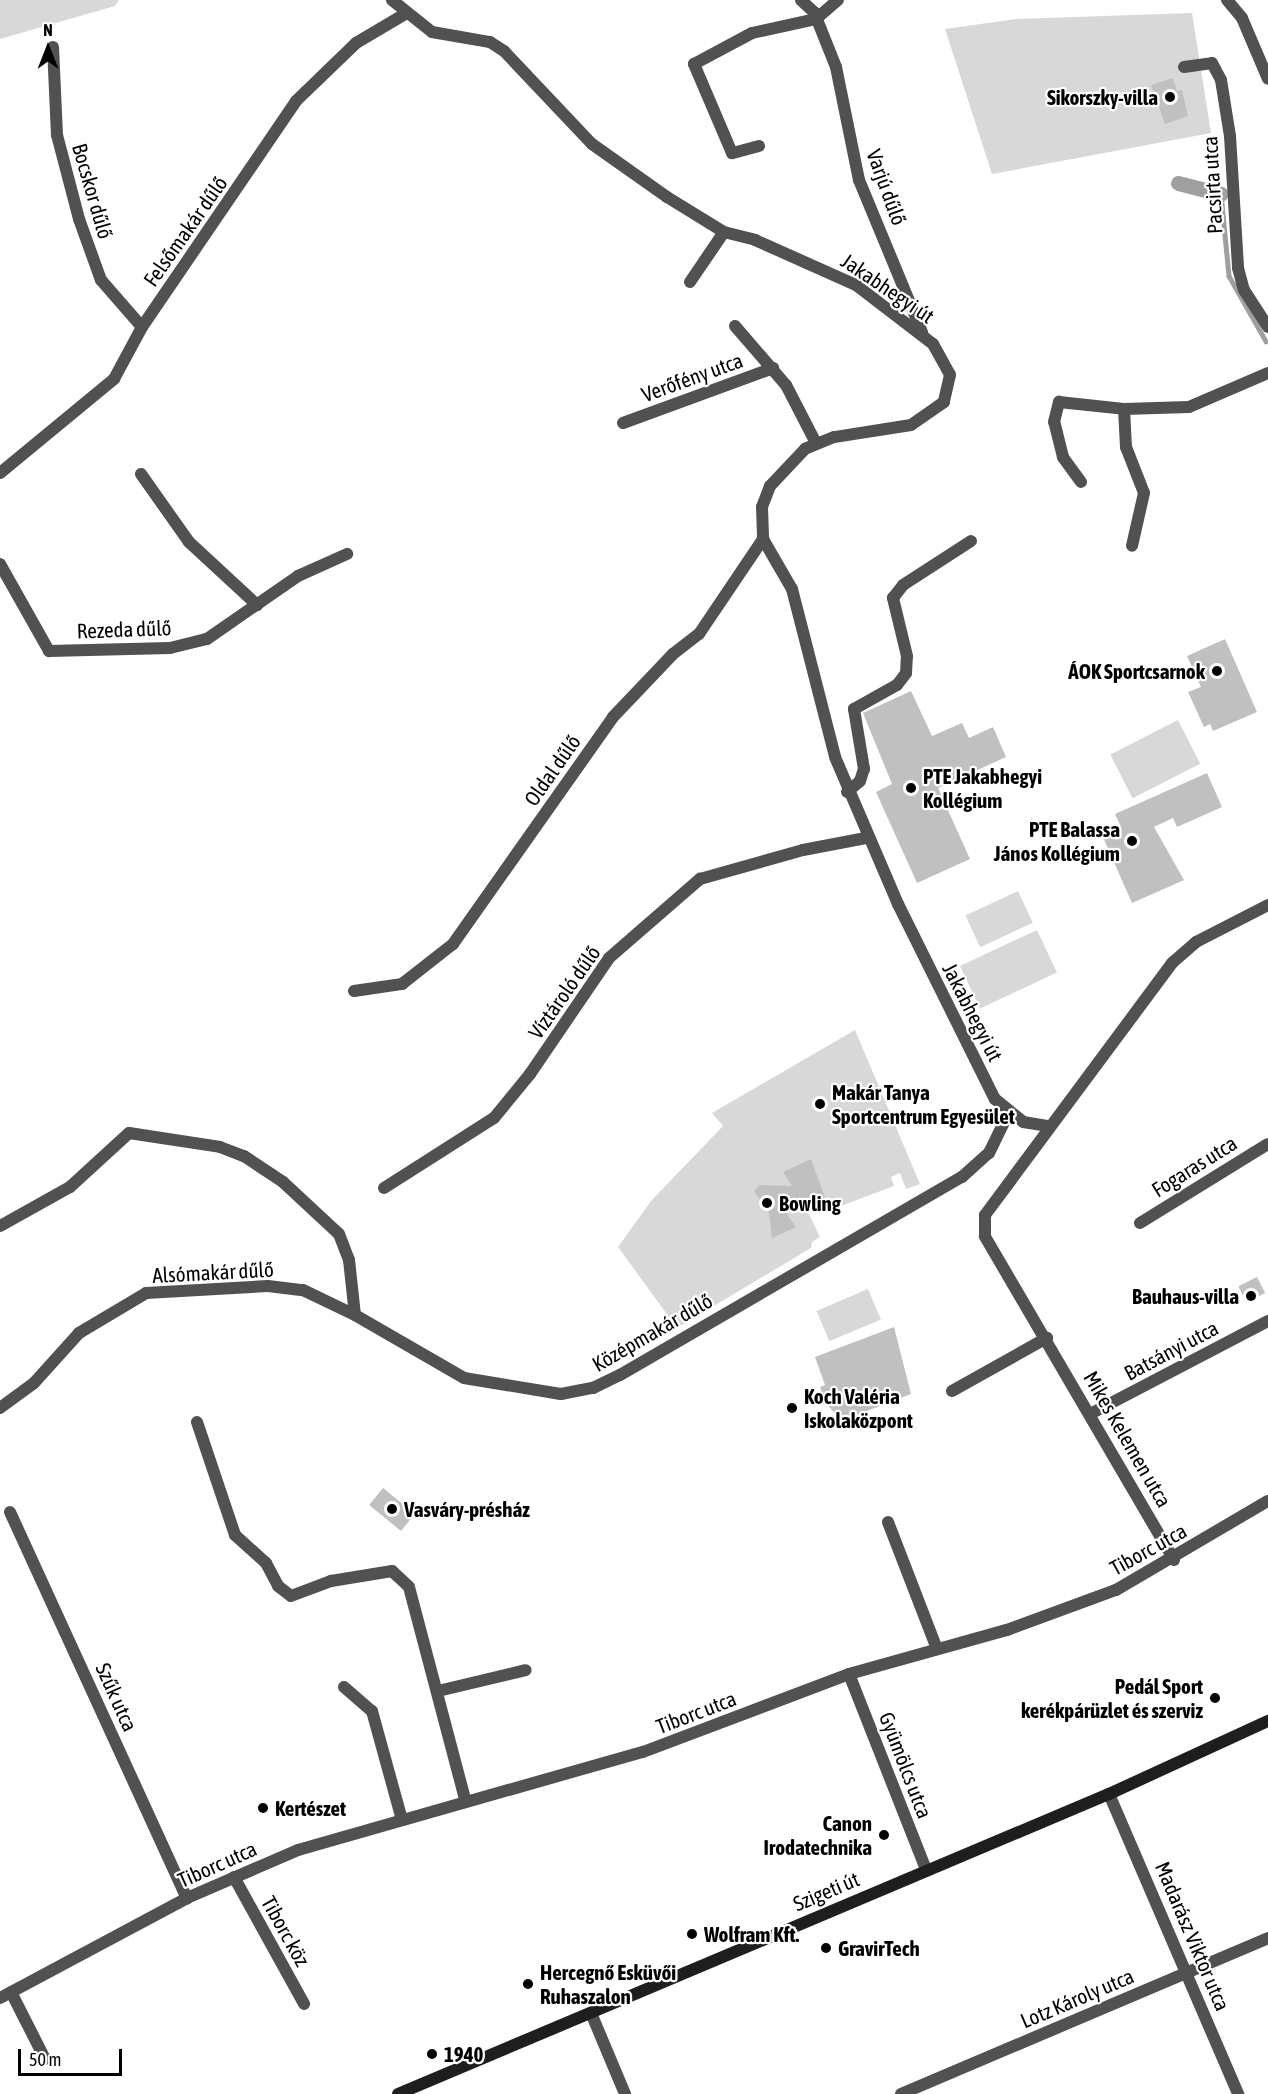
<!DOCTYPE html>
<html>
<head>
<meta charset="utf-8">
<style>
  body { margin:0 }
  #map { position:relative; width:1268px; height:2094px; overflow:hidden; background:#fff; font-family:"Asap Condensed",sans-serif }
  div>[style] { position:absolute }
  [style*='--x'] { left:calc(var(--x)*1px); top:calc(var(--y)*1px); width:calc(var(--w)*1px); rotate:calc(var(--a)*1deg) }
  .green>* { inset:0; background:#d8d8d8; transform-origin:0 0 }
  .stream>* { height:4.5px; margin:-2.25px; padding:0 2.25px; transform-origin:2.25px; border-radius:2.25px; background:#9f9f9f }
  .canal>* { height:15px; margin:-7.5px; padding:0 7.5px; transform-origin:7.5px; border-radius:7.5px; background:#9f9f9f }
  .building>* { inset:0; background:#c0c0c0; transform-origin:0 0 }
  .street>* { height:12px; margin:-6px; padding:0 6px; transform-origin:6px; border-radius:6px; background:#515151 }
  .secondary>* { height:12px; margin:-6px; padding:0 6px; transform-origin:6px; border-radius:6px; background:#1e1e1e }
  .dots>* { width:16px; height:16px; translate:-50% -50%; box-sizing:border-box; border:3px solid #fff; border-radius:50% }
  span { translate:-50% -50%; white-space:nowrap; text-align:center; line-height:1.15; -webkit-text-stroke:4.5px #fff; paint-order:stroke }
  .poi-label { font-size:21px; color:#000; font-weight:700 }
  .right { translate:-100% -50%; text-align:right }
  .left { translate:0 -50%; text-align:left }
  .street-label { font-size:21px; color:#000 }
  .north { position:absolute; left:18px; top:18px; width:60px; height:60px; -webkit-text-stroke:4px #fff; paint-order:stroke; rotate:0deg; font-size:16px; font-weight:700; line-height:24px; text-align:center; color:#000 }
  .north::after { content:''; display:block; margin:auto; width:21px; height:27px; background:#000; clip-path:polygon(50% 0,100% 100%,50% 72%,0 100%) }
  .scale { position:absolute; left:18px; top:2049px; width:104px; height:27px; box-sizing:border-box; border:3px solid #000; border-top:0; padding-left:8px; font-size:18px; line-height:21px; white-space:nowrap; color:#000; -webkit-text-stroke:4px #fff; paint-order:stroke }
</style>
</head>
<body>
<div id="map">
  <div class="green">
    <div style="clip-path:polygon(0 0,119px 0,115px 6px,0 39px)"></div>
    <div style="clip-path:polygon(1192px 13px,1211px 133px,992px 174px,945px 29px,1016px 19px)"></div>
    <div style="left:1178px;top:720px;width:49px;height:76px;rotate:63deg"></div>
    <div style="left:1018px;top:891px;width:35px;height:58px;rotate:65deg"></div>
    <div style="left:1037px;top:930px;width:47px;height:85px;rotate:65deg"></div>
    <div style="clip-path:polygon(855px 1030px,920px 1184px,906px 1189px,900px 1173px,891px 1177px,894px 1186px,830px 1210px,827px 1203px,806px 1208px,820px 1237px,812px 1242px,811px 1248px,677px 1328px,618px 1247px,651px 1201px,723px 1126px,712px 1113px)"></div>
    <div style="left:868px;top:1289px;width:33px;height:56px;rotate:67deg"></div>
  </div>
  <div class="stream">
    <div style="--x:1221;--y:194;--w:82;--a:84.4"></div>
    <div style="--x:1229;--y:276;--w:75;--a:60.4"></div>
  </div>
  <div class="canal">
    <div style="--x:1178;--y:183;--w:44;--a:14.3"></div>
  </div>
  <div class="building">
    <div style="clip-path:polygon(1173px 78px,1177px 91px,1182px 90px,1188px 116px,1165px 124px,1151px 85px)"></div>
    <div style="clip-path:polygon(1225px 639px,1257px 712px,1213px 731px,1210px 724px,1204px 727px,1188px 692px,1201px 687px,1187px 656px)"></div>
    <div style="clip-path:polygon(911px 691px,932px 736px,962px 723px,969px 738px,993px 727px,1006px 757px,938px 788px,970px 859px,917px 883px,876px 792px,892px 784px,863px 713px)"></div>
    <div style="clip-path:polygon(1207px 773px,1222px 807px,1177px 827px,1173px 818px,1154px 827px,1184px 880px,1132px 903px,1102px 835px,1121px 827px,1115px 814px)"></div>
    <div style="clip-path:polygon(811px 1159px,826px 1200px,786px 1213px,796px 1227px,772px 1238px,769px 1213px,754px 1191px,760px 1185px,792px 1186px,783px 1172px)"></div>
    <div style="left:1257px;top:1277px;width:18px;height:21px;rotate:63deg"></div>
    <div style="clip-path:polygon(894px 1327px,911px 1394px,841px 1421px,826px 1403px,820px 1387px,825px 1385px,815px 1357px)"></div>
    <div style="left:383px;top:1488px;width:41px;height:22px;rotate:39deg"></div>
  </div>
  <div class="street">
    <div style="--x:392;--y:0;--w:51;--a:38.7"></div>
    <div style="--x:432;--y:32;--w:59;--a:9.8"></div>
    <div style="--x:490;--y:42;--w:17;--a:33"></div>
    <div style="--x:504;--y:51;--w:128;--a:46.6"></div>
    <div style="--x:592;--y:144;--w:92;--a:35.2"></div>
    <div style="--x:667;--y:197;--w:67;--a:31.6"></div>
    <div style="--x:724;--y:232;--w:32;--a:14"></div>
    <div style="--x:755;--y:240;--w:111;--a:24"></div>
    <div style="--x:856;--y:285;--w:97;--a:37.5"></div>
    <div style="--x:933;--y:344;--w:35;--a:61"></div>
    <div style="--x:950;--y:375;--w:28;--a:103"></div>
    <div style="--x:944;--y:402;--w:40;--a:145.1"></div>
    <div style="--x:911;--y:425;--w:78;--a:171.1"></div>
    <div style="--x:834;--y:437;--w:31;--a:158"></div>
    <div style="--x:805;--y:449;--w:51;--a:133.4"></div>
    <div style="--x:770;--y:486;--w:22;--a:111"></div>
    <div style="--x:762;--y:507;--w:32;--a:88"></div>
    <div style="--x:763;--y:539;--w:58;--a:59.9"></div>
    <div style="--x:792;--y:589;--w:173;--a:75.6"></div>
    <div style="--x:835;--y:757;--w:160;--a:66.8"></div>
    <div style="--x:898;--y:904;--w:218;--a:63.6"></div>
    <div style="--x:995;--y:1099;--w:36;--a:39"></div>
    <div style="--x:1023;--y:1122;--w:26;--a:9"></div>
    <div style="--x:801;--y:0;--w:18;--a:43"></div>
    <div style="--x:814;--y:12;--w:59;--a:68.2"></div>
    <div style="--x:836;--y:67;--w:115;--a:78.5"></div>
    <div style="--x:859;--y:180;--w:165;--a:67.5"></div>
    <div style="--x:1227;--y:0;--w:23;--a:50"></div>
    <div style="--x:1242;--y:18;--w:66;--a:66.9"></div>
    <div style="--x:53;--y:47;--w:88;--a:87.4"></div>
    <div style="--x:57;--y:135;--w:87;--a:75.3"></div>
    <div style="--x:79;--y:219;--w:65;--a:70.2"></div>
    <div style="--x:101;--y:280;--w:62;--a:48.9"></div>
    <div style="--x:1184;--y:67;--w:28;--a:-8"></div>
    <div style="--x:1212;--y:63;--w:19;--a:62"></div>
    <div style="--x:1221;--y:80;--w:57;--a:80.9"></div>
    <div style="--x:1230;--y:136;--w:132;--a:86.5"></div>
    <div style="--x:1238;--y:268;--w:23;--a:75"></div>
    <div style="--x:1244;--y:290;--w:44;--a:57"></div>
    <div style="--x:759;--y:146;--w:28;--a:165"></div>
    <div style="--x:732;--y:153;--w:97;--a:-113.1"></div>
    <div style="--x:694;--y:64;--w:66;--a:-28.1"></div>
    <div style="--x:752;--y:33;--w:66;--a:-12.3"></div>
    <div style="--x:816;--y:19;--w:29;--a:-41"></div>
    <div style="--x:690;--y:282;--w:60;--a:-55.8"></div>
    <div style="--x:735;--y:326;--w:78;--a:49.2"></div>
    <div style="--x:786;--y:385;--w:65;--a:62.7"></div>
    <div style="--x:1124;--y:409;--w:38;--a:87"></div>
    <div style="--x:1126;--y:447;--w:49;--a:68.6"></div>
    <div style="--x:1144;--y:493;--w:54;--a:102.8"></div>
    <div style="--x:623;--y:423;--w:160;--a:-20.1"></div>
    <div style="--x:0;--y:473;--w:148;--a:-39.5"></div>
    <div style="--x:114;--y:379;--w:59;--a:-61.7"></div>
    <div style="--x:142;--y:327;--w:273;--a:-55.7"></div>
    <div style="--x:296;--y:101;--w:83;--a:-44"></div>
    <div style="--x:356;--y:43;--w:57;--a:-30.6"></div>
    <div style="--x:141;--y:474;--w:83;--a:54.8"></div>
    <div style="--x:189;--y:542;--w:93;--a:42.8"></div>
    <div style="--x:1081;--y:482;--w:31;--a:-126"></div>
    <div style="--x:1063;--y:457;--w:36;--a:-104"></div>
    <div style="--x:1054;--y:422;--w:21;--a:-76"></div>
    <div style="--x:1059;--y:402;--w:65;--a:6.1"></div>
    <div style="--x:1124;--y:409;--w:65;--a:-1.8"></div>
    <div style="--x:1189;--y:407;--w:86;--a:-23.3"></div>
    <div style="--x:0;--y:564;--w:100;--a:60.6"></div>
    <div style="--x:49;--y:651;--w:121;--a:-1.4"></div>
    <div style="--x:170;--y:648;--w:38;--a:-14"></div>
    <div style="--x:207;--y:639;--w:111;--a:-34.7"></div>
    <div style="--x:298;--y:576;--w:54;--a:-24.2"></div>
    <div style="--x:847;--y:792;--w:17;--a:-40"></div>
    <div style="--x:860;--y:781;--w:13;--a:-72"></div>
    <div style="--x:864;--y:769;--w:61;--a:-99.5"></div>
    <div style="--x:854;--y:709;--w:49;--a:-29.2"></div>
    <div style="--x:897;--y:685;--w:15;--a:-53"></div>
    <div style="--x:906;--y:673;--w:17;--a:-87"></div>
    <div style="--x:907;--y:656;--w:60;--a:-103.6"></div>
    <div style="--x:893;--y:598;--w:16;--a:-52"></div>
    <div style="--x:903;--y:585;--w:81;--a:-32.9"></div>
    <div style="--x:354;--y:991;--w:49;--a:-8.3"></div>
    <div style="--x:402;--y:984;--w:65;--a:-38.1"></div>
    <div style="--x:453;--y:944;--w:278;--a:-54.8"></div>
    <div style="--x:613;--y:717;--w:87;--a:-46.4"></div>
    <div style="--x:673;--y:654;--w:33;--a:-38"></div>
    <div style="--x:699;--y:634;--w:115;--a:-56"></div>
    <div style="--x:384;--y:1188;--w:130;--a:-32.5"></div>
    <div style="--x:494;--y:1118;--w:57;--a:-50.7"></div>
    <div style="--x:530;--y:1074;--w:140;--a:-55.7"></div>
    <div style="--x:609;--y:958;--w:121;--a:-41"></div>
    <div style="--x:700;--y:879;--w:107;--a:-15.7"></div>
    <div style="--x:803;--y:850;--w:64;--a:-10.8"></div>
    <div style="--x:1140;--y:1223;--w:150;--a:-31.7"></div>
    <div style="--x:0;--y:1226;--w:80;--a:-29.1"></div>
    <div style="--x:70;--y:1187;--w:80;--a:-42.5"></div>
    <div style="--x:129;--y:1133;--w:92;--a:8.7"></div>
    <div style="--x:220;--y:1147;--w:26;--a:21"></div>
    <div style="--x:244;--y:1156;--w:47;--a:33.7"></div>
    <div style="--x:283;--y:1182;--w:76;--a:42.9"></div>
    <div style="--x:339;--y:1234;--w:28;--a:69"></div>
    <div style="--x:349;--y:1260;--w:55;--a:83.8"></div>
    <div style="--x:355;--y:1315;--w:126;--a:30"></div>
    <div style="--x:464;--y:1378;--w:98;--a:9.4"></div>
    <div style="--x:561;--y:1394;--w:33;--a:-11"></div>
    <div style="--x:593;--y:1388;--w:30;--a:-26"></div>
    <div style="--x:620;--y:1375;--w:395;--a:-30.1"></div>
    <div style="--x:962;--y:1177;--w:36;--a:-42"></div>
    <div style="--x:989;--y:1153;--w:43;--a:-64"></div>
    <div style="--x:952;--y:1391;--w:109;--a:-29.2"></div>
    <div style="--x:0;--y:1408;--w:42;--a:-36.3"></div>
    <div style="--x:34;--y:1383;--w:67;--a:-48"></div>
    <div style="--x:79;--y:1333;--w:78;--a:-30.8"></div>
    <div style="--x:146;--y:1293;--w:122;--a:-3.3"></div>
    <div style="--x:268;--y:1286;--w:35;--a:7"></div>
    <div style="--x:303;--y:1290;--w:58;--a:25.7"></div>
    <div style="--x:1092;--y:1413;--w:199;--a:-27.6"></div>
    <div style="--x:197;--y:1422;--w:119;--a:71.4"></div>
    <div style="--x:235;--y:1535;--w:42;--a:42.1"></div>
    <div style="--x:266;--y:1563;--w:26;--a:62"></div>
    <div style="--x:278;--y:1586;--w:16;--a:38"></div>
    <div style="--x:291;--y:1596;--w:43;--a:-20.6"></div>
    <div style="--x:331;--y:1581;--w:62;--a:-9.3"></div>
    <div style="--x:392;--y:1571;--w:23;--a:43"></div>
    <div style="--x:409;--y:1587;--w:222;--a:75.2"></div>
    <div style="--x:10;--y:1512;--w:425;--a:65.4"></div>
    <div style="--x:888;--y:1522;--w:136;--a:68.9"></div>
    <div style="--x:1174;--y:1560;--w:375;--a:-120.3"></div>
    <div style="--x:985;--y:1236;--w:21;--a:-90"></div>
    <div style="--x:985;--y:1215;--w:314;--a:-53.4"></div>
    <div style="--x:1172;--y:963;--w:32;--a:-41"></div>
    <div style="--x:1196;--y:942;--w:81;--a:-27.2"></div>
    <div style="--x:849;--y:1674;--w:210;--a:68.5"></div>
    <div style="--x:344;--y:1687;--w:37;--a:41"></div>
    <div style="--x:372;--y:1711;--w:113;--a:74.6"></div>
    <div style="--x:438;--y:1691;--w:90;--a:-13.4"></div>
    <div style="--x:1109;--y:1794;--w:327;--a:66.7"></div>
    <div style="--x:234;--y:1877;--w:145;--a:61.1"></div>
    <div style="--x:11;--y:1992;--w:75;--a:63.1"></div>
    <div style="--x:0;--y:1998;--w:212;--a:-28.1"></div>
    <div style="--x:187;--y:1898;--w:121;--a:-23.4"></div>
    <div style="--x:298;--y:1850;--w:359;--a:-15.9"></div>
    <div style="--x:643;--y:1752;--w:220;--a:-20.7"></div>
    <div style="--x:849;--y:1674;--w:164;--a:-15.6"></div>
    <div style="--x:1007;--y:1630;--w:116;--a:-20.2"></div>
    <div style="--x:1116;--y:1590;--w:176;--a:-30.4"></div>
    <div style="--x:591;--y:2013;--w:88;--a:67.2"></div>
    <div style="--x:901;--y:2094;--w:399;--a:-23"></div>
  </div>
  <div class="secondary">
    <div style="--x:398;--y:2094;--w:772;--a:-22.88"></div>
    <div style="--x:1109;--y:1794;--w:175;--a:-24.7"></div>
  </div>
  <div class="dots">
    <div style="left:1170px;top:97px;background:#000"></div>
    <div style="left:1217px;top:671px;background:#000"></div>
    <div style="left:911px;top:788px;background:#000"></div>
    <div style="left:1132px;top:841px;background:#000"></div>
    <div style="left:820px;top:1104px;background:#000"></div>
    <div style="left:767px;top:1203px;background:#000"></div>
    <div style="left:1251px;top:1296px;background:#000"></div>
    <div style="left:792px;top:1408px;background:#000"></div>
    <div style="left:392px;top:1509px;background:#000"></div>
    <div style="left:1215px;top:1698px;background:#000"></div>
    <div style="left:263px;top:1808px;background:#000"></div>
    <div style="left:884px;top:1835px;background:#000"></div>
    <div style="left:692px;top:1934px;background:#000"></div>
    <div style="left:826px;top:1948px;background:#000"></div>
    <div style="left:528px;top:1984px;background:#000"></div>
    <div style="left:432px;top:2054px;background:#000"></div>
  </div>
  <div class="poi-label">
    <span class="right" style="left:1158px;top:97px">Sikorszky-villa</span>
    <span class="right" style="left:1205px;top:671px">ÁOK Sportcsarnok</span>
    <span class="left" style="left:923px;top:788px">PTE Jakabhegyi<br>Kollégium</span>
    <span class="right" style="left:1120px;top:841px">PTE Balassa<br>János Kollégium</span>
    <span class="left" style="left:832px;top:1104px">Makár Tanya<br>Sportcentrum Egyesület</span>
    <span class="left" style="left:779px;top:1203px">Bowling</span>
    <span class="right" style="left:1239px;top:1296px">Bauhaus-villa</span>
    <span class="left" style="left:804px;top:1408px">Koch Valéria<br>Iskolaközpont</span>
    <span class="left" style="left:404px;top:1509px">Vasváry-présház</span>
    <span class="right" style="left:1203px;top:1698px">Pedál Sport<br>kerékpárüzlet és szerviz</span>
    <span class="left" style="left:275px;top:1808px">Kertészet</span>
    <span class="right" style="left:872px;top:1835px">Canon<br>Irodatechnika</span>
    <span class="left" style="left:704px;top:1934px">Wolfram Kft.</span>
    <span class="left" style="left:838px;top:1948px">GravirTech</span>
    <span class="left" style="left:540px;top:1984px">Hercegnő Esküvői<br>Ruhaszalon</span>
    <span class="left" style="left:444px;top:2054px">1940</span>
  </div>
  <div class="street-label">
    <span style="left:1212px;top:185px;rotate:-93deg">Pacsirta utca</span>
    <span style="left:887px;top:187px;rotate:70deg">Varjú dűlő</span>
    <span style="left:93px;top:191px;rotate:74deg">Bocskor dűlő</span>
    <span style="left:185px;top:231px;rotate:-55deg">Felsőmakár dűlő</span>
    <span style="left:888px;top:288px;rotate:34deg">Jakabhegyi út</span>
    <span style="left:692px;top:377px;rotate:-20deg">Verőfény utca</span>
    <span style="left:124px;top:629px;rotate:-2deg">Rezeda dűlő</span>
    <span style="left:552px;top:770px;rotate:-55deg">Oldal dűlő</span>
    <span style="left:564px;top:992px;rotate:-55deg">Víztároló dűlő</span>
    <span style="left:973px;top:1012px;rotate:63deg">Jakabhegyi út</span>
    <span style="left:1194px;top:1166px;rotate:-32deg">Fogaras utca</span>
    <span style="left:213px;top:1272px;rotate:-3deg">Alsómakár dűlő</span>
    <span style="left:652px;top:1332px;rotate:-30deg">Középmakár dűlő</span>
    <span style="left:1171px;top:1350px;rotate:-28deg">Batsányi utca</span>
    <span style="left:1128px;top:1439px;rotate:60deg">Mikes Kelemen utca</span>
    <span style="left:1148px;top:1549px;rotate:-29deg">Tiborc utca</span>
    <span style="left:117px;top:1697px;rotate:66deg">Szűk utca</span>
    <span style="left:696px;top:1712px;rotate:-21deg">Tiborc utca</span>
    <span style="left:906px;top:1765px;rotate:69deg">Gyümölcs utca</span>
    <span style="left:217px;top:1864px;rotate:-24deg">Tiborc utca</span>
    <span style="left:826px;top:1891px;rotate:-23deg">Szigeti út</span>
    <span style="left:286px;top:1931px;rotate:61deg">Tiborc köz</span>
    <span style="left:1193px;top:1936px;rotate:67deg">Madarász Viktor utca</span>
    <span style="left:1077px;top:1998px;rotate:-23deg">Lotz Károly utca</span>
  </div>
  <div class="north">N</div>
  <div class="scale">50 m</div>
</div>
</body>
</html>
